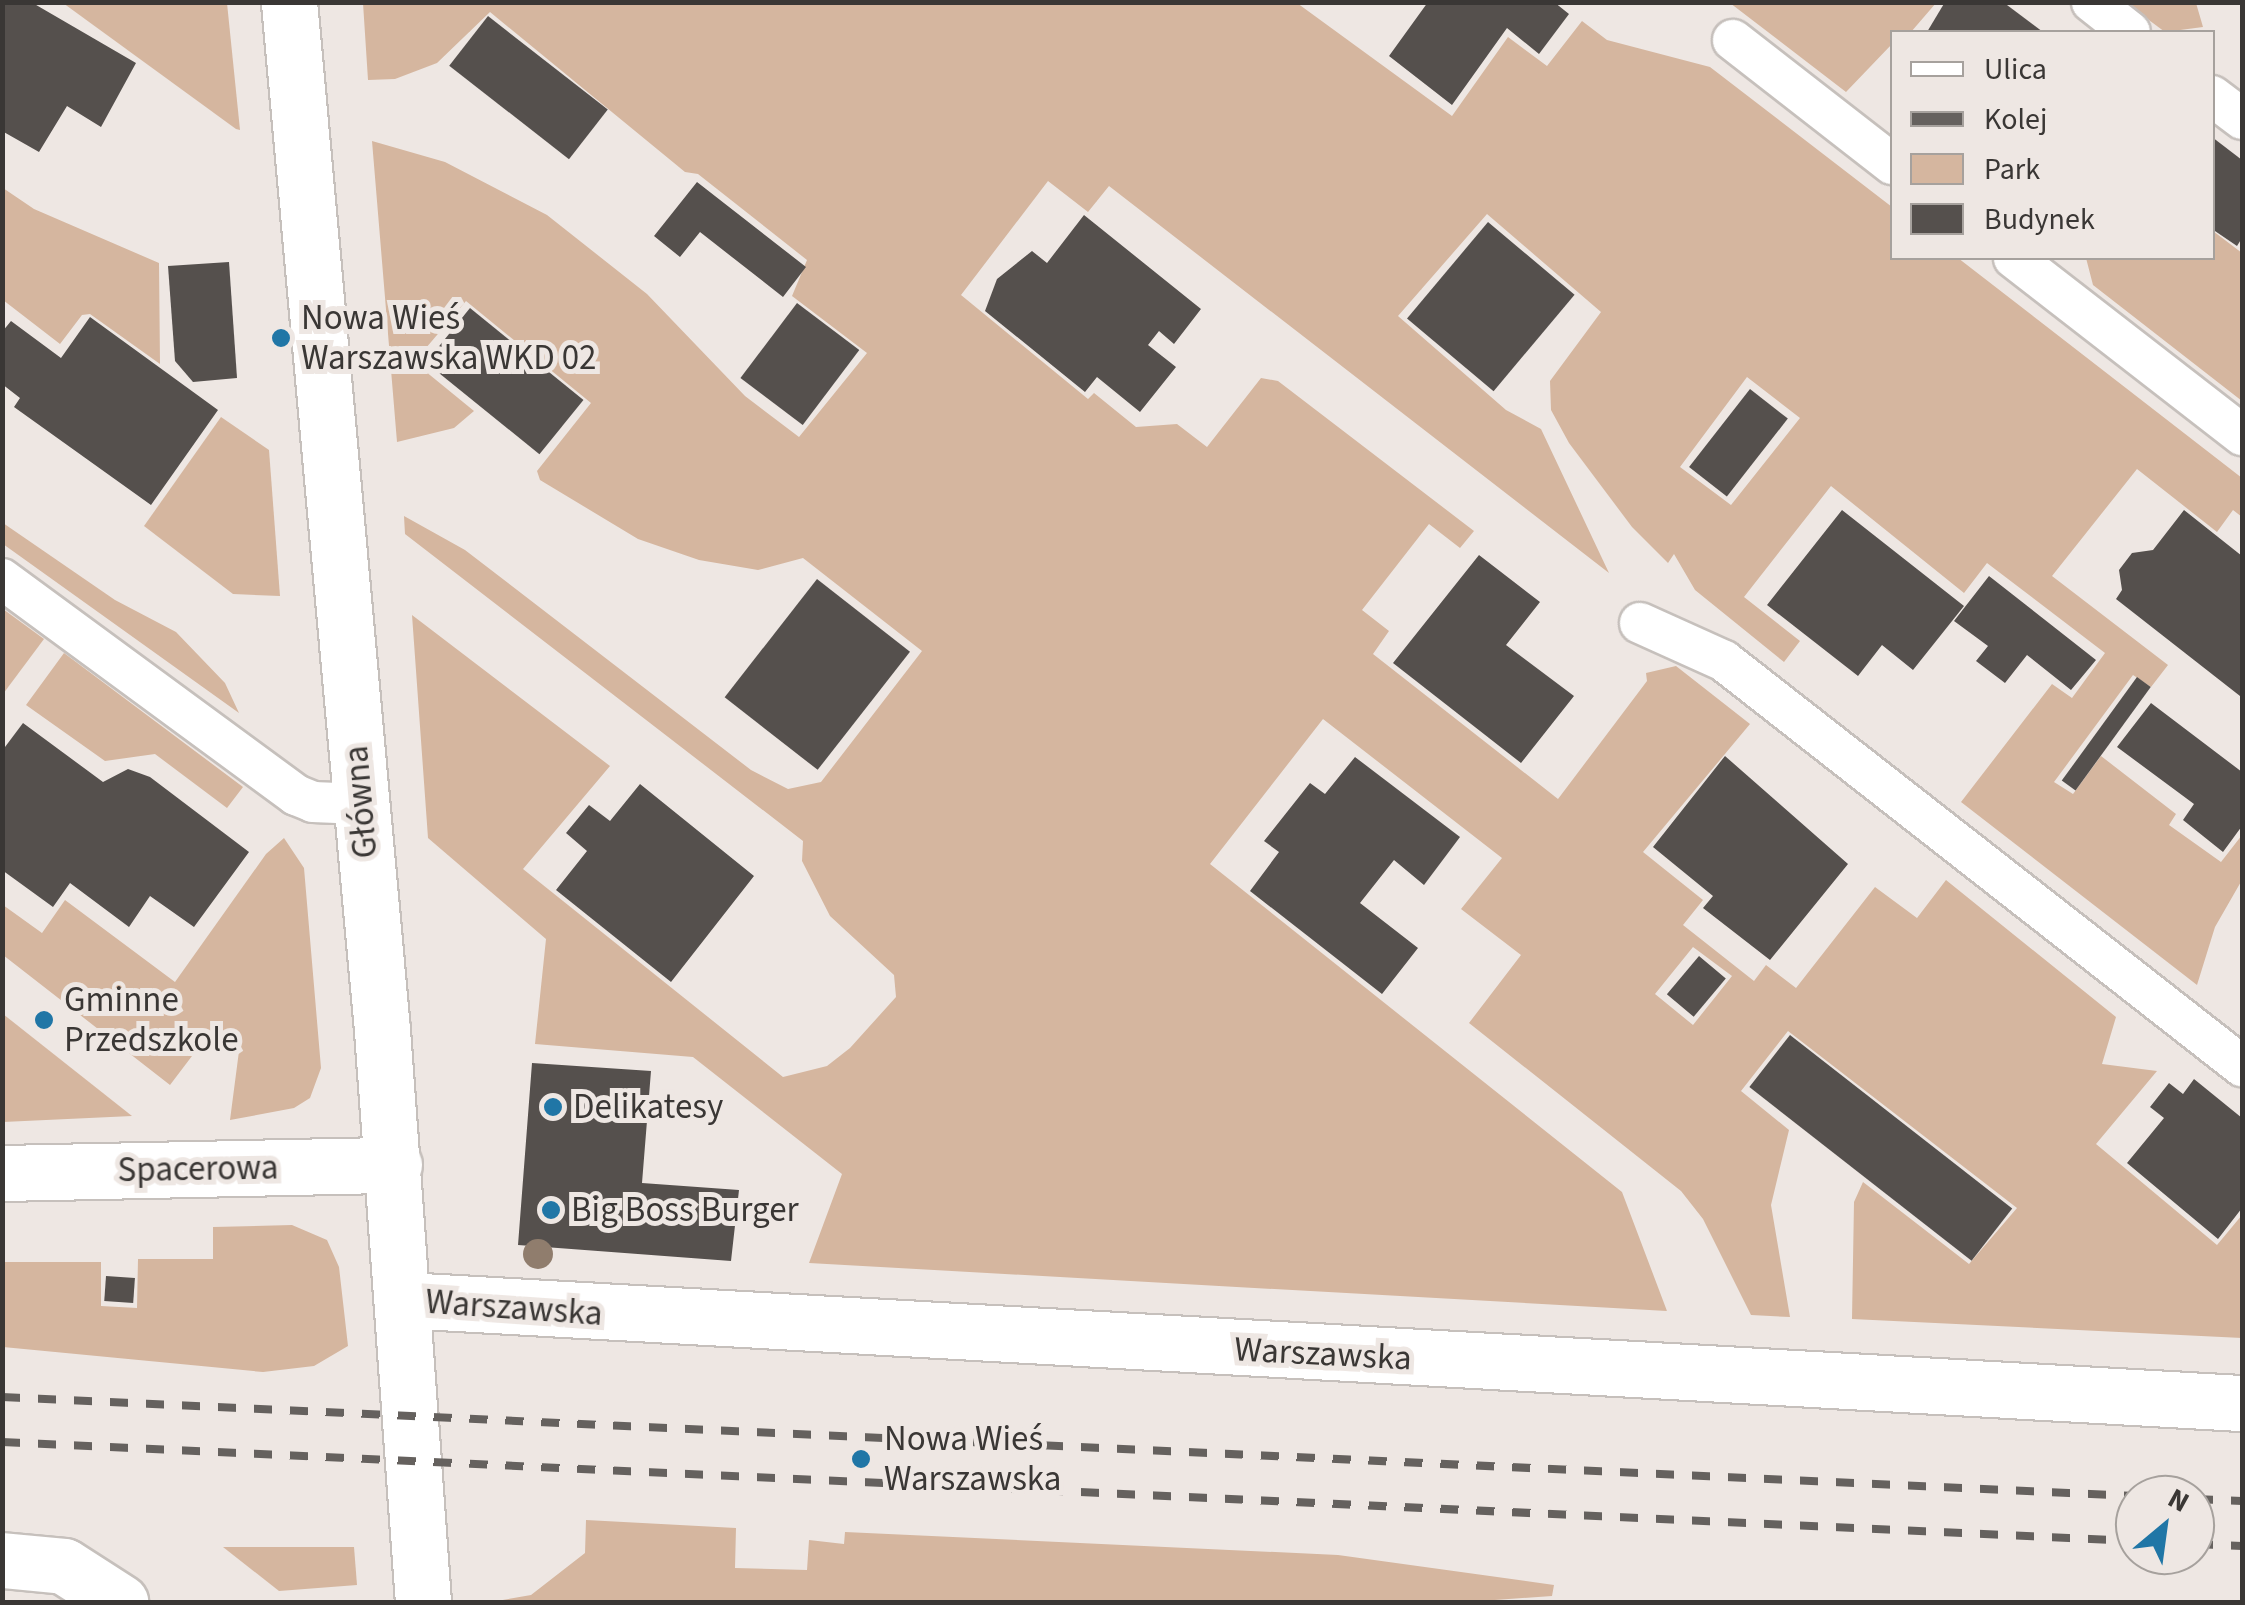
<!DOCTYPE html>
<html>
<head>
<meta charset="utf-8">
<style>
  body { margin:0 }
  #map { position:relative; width:2245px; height:1605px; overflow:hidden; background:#eee7e3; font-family:"Source Sans 3",sans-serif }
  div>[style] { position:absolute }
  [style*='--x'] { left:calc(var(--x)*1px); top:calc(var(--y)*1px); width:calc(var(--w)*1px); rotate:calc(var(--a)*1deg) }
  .green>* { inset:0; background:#d5b69f }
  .building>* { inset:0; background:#55504d; transform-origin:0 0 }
  .roads { filter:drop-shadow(2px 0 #c6c0bc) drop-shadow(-2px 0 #c6c0bc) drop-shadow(0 2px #c6c0bc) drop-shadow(0 -2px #c6c0bc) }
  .lane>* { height:40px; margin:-20px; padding:0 20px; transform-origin:20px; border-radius:20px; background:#fff }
  .street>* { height:55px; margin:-27.5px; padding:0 27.5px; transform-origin:27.5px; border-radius:27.5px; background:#fff }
  .rail>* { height:8px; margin-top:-4px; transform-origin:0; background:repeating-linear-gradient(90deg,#65615e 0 18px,transparent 0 36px) }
  .trees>* { width:30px; height:30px; margin:-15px; border-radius:50%; background:#907d6d }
  .dots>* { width:28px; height:28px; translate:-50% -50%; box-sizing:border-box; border:5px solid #eee7e3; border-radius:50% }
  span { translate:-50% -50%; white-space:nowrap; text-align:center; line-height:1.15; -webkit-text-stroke:10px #eee7e3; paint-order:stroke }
  .poi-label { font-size:35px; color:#3a3735 }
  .left { translate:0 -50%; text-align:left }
  .street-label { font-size:35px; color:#3a3735 }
  .frame { position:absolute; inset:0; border:5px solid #3a3735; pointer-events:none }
  .legend { position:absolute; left:1890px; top:30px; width:325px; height:230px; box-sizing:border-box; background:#eee7e3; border:2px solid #a6a19d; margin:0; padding:12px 18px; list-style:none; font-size:30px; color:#3a3735 }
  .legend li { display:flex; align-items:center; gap:20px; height:50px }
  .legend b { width:50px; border:2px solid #a6a19d }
  .north { position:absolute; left:2115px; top:1475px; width:100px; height:100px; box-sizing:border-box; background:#eee7e3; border:2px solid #a6a19d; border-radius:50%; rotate:29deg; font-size:28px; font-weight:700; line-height:40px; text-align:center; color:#3a3735 }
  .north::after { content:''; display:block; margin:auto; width:35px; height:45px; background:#2076a6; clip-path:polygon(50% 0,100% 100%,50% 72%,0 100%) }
</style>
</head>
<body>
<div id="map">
  <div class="green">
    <div style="clip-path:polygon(63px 3px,227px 3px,240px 130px,236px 129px)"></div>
    <div style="clip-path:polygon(evenodd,363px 3px,1297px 3px,1452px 116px,1508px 37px,1547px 66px,1582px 21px,1607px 40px,1710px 67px,1892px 207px,1892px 258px,1958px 258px,2242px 478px,2242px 517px,2233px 510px,2217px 532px,2137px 469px,2052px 576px,2168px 665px,2151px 687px,2133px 675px,2054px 782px,2073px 794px,2101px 756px,2176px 814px,2169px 825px,2221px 862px,2242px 835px,2242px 880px,2215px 927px,2197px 985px,1961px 802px,2052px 684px,2072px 698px,2105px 653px,1987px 563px,1964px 593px,1831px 486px,1744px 597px,1800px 641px,1784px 662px,1695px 590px,1674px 554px,1668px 563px,1632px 527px,1569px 443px,1551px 410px,1550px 381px,1601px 312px,1487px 214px,1398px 316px,1506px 410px,1541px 429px,1609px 573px,1109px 186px,1088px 212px,1048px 181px,961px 295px,1088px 399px,1094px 393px,1136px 427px,1177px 424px,1207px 447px,1261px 378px,1278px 381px,1474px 531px,1460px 548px,1429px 524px,1362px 610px,1389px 631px,1373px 654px,1558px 799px,1647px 681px,1646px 673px,1676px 666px,1750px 724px,1643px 852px,1703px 900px,1683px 925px,1754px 981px,1766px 965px,1796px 988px,1875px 887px,1917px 918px,1946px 880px,2116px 1017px,2102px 1064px,2157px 1071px,2096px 1144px,2217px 1245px,2242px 1215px,2242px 1338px,1852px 1319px,1854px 1202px,1863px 1182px,1969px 1264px,2017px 1208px,1788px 1031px,1741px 1091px,1789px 1130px,1771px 1205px,1790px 1317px,1751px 1315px,1703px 1219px,1681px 1191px,1469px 1023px,1521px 955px,1461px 909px,1502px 858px,1323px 719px,1210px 864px,1622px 1192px,1667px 1311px,809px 1263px,842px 1174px,693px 1057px,535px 1044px,546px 939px,428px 838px,412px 615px,610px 766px,523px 869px,783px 1077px,827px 1066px,850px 1048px,896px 997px,894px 975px,830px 916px,802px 861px,803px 841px,405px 534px,404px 516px,465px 550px,751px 770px,788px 789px,821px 782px,922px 651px,803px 558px,758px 570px,699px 560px,638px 539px,540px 480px,537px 471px,591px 403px,466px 301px,414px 362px,474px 411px,454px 428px,397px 442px,372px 141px,445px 162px,547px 215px,647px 294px,745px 396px,799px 437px,867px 353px,792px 296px,807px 260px,698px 174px,685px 172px,490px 12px,437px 63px,395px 79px,368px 80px,363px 3px,1747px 377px,1800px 418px,1731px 505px,1680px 467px,1747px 377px,363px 3px,1693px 947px,1732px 976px,1693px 1025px,1655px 994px,1693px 947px)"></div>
    <div style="clip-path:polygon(1730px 3px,1936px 3px,1911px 32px,1892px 32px,1892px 44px,1846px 92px)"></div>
    <div style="clip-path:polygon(2126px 3px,2196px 3px,2203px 27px,2165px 32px)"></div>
    <div style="clip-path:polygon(3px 188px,34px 209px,159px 263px,160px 364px,90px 314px,82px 315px,60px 344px,3px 300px)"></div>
    <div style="clip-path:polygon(2213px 231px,2242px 253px,2242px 401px,2093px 285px,2086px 258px,2212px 258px)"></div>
    <div style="clip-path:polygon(221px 417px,269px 450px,280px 596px,233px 594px,144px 526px)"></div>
    <div style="clip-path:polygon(3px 523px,115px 600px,176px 632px,225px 683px,239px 713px,3px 544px)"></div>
    <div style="clip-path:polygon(3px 609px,44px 639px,3px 694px)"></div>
    <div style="clip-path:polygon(64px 653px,243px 787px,227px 808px,155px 754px,105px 761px,26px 705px)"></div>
    <div style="clip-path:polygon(284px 838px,304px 868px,321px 1068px,310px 1098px,294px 1108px,230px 1120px,239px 1051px,216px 1048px,192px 1056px,170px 1085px,3px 955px,3px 905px,42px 933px,65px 900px,175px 982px,266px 854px)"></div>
    <div style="clip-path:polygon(2px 1014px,3px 1014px,132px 1116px,3px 1122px)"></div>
    <div style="clip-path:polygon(292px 1225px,327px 1240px,339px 1267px,348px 1346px,314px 1366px,263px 1372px,3px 1347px,3px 1262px,101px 1262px,101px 1306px,137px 1308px,138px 1259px,213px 1259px,213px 1227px)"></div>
    <div style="clip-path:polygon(586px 1520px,736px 1528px,735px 1568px,807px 1570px,809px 1540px,844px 1544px,845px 1532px,1338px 1555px,1554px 1585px,1552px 1596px,1467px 1602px,491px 1602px,531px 1595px,585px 1553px)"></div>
    <div style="clip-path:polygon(223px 1547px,354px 1547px,357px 1585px,279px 1591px)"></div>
  </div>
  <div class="building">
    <div style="clip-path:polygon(2px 2px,31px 2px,136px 63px,101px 127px,67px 106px,39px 152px,2px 131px)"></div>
    <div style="clip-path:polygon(1428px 2px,1554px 2px,1569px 14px,1539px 54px,1507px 28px,1452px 105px,1389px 56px)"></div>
    <div style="clip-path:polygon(1945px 2px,2003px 2px,2043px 32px,1927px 32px)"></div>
    <div style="left:488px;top:16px;width:152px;height:63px;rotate:38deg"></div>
    <div style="clip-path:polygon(2212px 137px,2242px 160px,2242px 238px,2237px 246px,2212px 229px)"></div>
    <div style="clip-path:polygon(697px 182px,806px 267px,783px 297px,700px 232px,680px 257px,654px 236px)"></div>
    <div style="clip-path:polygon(1084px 215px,1201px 309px,1174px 344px,1159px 331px,1148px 345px,1176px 367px,1140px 412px,1097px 377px,1085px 392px,985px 311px,997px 279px,1032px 251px,1047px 263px)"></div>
    <div style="left:1488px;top:222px;width:113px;height:126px;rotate:40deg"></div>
    <div style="clip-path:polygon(229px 262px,237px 378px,193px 382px,175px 361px,168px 266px)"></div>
    <div style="left:797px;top:303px;width:78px;height:94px;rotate:37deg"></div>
    <div style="left:470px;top:308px;width:146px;height:70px;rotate:39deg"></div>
    <div style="clip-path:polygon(90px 317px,218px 410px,151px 505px,14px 407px,20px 398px,2px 384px,2px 332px,11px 321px,61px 358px)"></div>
    <div style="left:1750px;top:389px;width:48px;height:99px;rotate:38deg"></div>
    <div style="clip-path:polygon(1842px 510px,1964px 606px,1913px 670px,1882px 645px,1858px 676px,1767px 605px)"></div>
    <div style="clip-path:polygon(2184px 510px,2242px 556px,2240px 696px,2116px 599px,2122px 590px,2119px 570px,2132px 553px,2153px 550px)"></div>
    <div style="clip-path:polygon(1479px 555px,1540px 602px,1506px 645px,1574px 696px,1521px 763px,1393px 663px)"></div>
    <div style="clip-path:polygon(1989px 576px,2096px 660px,2071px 690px,2027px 655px,2005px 683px,1976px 661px,1988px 646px,1954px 621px)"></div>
    <div style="left:817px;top:579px;width:118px;height:150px;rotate:38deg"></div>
    <div style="left:2137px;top:677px;width:17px;height:128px;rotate:36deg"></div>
    <div style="clip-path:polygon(2151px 703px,2242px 772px,2242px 826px,2223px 852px,2183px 820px,2194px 804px,2117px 747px)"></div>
    <div style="clip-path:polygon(23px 723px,103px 782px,128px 769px,150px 777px,249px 852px,194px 927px,150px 896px,129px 927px,70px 883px,53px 907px,2px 870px,2px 751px)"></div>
    <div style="clip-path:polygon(1725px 756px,1848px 864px,1770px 960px,1703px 908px,1713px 896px,1653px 847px)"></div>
    <div style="clip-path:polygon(1355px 757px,1460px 837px,1424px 885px,1394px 860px,1360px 903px,1418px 948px,1382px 994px,1250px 891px,1279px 852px,1264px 841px,1310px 783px,1325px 794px)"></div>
    <div style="clip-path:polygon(640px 784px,754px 876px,671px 982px,556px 890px,587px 851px,566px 833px,589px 805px,610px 821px)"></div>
    <div style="left:1699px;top:956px;width:35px;height:50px;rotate:40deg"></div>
    <div style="left:1790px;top:1035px;width:282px;height:66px;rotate:38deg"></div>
    <div style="clip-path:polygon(532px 1063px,651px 1071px,642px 1183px,739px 1190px,731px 1261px,518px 1245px)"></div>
    <div style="clip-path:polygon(2194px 1079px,2242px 1118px,2242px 1208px,2218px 1239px,2127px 1163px,2164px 1118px,2150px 1107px,2169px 1083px,2183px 1094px)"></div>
    <div style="left:106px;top:1276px;width:29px;height:25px;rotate:4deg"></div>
  </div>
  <div class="roads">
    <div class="lane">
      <div style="--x:2092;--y:2;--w:48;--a:38.3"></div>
      <div style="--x:1733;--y:40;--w:202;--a:37.9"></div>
      <div style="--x:2212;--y:96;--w:38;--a:37"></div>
      <div style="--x:2014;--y:258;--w:289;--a:37.8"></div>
      <div style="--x:2;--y:579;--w:365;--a:36.3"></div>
      <div style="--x:296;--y:795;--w:18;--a:22"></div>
      <div style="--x:313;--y:802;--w:48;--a:2.4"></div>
      <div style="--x:1640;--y:623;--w:92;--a:24.3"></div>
      <div style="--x:1724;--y:661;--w:658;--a:38.02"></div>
    </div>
    <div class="street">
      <div style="--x:289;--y:2;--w:1032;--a:84.83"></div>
      <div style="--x:382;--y:1030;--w:573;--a:85.9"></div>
      <div style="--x:2;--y:1173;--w:392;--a:-1.2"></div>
      <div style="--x:404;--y:1300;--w:1841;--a:3.21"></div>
      <div style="--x:2;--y:1560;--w:62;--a:5.5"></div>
      <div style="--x:64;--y:1566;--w:67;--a:32.7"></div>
    </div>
  </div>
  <div class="rail">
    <div style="--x:2;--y:1397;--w:2135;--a:2.66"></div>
    <div style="--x:2;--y:1442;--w:2135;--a:2.66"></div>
    <div style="--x:2195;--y:1499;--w:47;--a:2.4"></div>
    <div style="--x:2195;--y:1544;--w:47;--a:2.4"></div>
  </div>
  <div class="trees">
    <div style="left:538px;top:1254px"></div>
  </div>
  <div class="dots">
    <div style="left:281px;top:338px;background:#2076a6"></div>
    <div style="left:44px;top:1020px;background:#2076a6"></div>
    <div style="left:553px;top:1107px;background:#2076a6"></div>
    <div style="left:551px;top:1210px;background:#2076a6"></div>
    <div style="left:861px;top:1459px;background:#2076a6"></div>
  </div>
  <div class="poi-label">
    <span class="left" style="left:301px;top:338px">Nowa Wieś<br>Warszawska WKD 02</span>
    <span class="left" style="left:64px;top:1020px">Gminne<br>Przedszkole</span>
    <span class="left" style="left:573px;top:1107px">Delikatesy</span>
    <span class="left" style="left:571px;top:1210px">Big Boss Burger</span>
    <span class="left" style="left:884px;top:1459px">Nowa Wieś<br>Warszawska</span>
  </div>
  <div class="street-label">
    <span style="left:361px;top:802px;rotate:-95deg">Główna</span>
    <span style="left:198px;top:1169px;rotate:-1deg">Spacerowa</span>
    <span style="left:514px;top:1308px;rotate:4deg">Warszawska</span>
    <span style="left:1323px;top:1354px;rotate:3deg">Warszawska</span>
  </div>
  <div class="frame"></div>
  <ul class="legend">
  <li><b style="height:12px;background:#fff"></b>Ulica</li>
  <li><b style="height:12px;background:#65615e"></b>Kolej</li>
  <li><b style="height:28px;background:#d5b69f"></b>Park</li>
  <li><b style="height:28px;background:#55504d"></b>Budynek</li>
  </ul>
  <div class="north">N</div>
</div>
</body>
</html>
